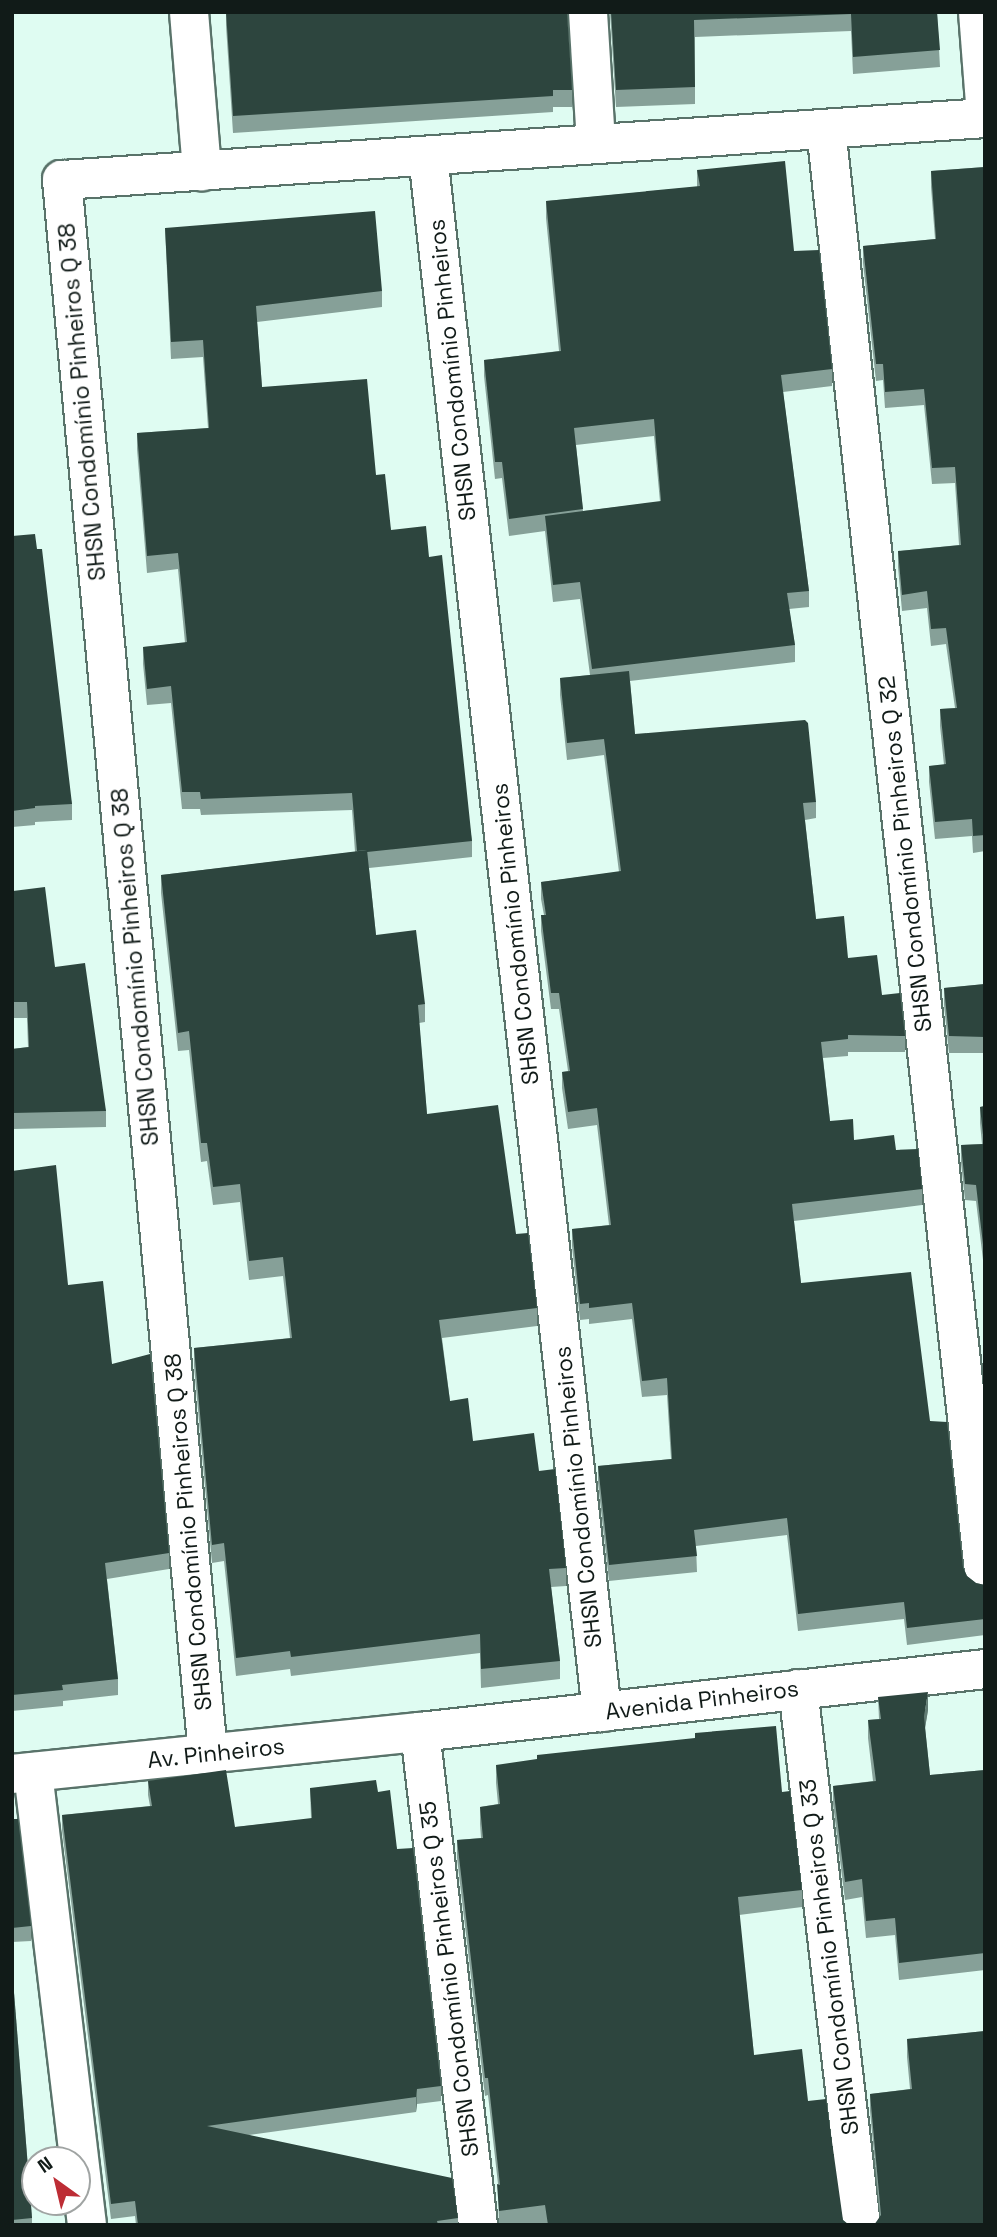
<!DOCTYPE html>
<html>
<head>
<meta charset="utf-8">
<style>
  body { margin:0 }
  #map { position:relative; width:997px; height:2237px; overflow:hidden; background:#dffcf2; font-family:"Space Grotesk",sans-serif }
  div>[style] { position:absolute }
  [style*='--x'] { left:calc(var(--x)*1px); top:calc(var(--y)*1px); width:calc(var(--w)*1px); rotate:calc(var(--a)*1deg) }
  .roads { filter:drop-shadow(2px 0 #59736a) drop-shadow(-2px 0 #59736a) drop-shadow(0 2px #59736a) drop-shadow(0 -2px #59736a) }
  .street>* { height:38px; margin:-19px; padding:0 19px; transform-origin:19px; border-radius:19px; background:#fff }
  .secondary>* { height:38px; margin:-19px; padding:0 19px; transform-origin:19px; border-radius:19px; background:#fff }
  .wall>* { inset:0; background:#86a098 }
  .shaded-wall>* { inset:0; background:#627c74 }
  .building>* { inset:0; background:#2d453e }
  span { translate:-50% -50%; white-space:nowrap; text-align:center; line-height:1.15; -webkit-text-stroke:7px #fff; paint-order:stroke }
  .street-label { font-size:23px; color:#111b18 }
  .frame { position:absolute; inset:0; border:14px solid #111b18; pointer-events:none }
  .north { position:absolute; left:21px; top:2146px; width:70px; height:70px; box-sizing:border-box; background:#fff; border:2px solid #a0a4a3; border-radius:50%; rotate:326deg; font-size:19px; font-weight:700; line-height:28px; text-align:center; color:#111b18 }
  .north::after { content:''; display:block; margin:auto; width:24px; height:32px; background:#bd2d35; clip-path:polygon(50% 0,100% 100%,50% 72%,0 100%) }
</style>
</head>
<body>
<div id="map">
  <div class="roads">
    <div class="street">
      <div style="--x:189;--y:12;--w:160;--a:85.3"></div>
      <div style="--x:588;--y:12;--w:132;--a:86.5"></div>
      <div style="--x:978;--y:12;--w:90;--a:85.6"></div>
      <div style="--x:826;--y:129;--w:1460;--a:83.75"></div>
      <div style="--x:428;--y:156;--w:1566;--a:83.62"></div>
      <div style="--x:798;--y:1689;--w:540;--a:83.3"></div>
      <div style="--x:208;--y:1754;--w:1581;--a:-95.3"></div>
      <div style="--x:62;--y:180;--w:925;--a:-3.84"></div>
      <div style="--x:33;--y:1772;--w:456;--a:83.2"></div>
      <div style="--x:12;--y:1774;--w:410;--a:-5.9"></div>
    </div>
    <div class="secondary">
      <div style="--x:478;--y:2225;--w:496;--a:-96.7"></div>
      <div style="--x:420;--y:1732;--w:569;--a:-6.36"></div>
    </div>
  </div>
  <div class="wall">
    <div style="clip-path:polygon(226px 12px,572px 90px,572px 107px,553px 107px,553px 112px,233px 133px,226px 26px)"></div>
    <div style="clip-path:polygon(610px 12px,937px 12px,940px 67px,853px 74px,851px 31px,695px 37px,695px 104px,616px 107px)"></div>
    <div style="clip-path:polygon(985px 167px,985px 851px,973px 853px,972px 836px,935px 839px,929px 782px,929px 766px,944px 765px,940px 726px,940px 709px,955px 708px,946px 644px,931px 646px,927px 608px,902px 611px,898px 567px,898px 551px,959px 545px,955px 483px,932px 484px,924px 405px,885px 408px,883px 380px,876px 381px,863px 263px,863px 246px,935px 239px,931px 187px,931px 171px)"></div>
    <div style="clip-path:polygon(evenodd,697px 170px,794px 251px,832px 369px,832px 386px,783px 392px,809px 591px,809px 607px,789px 609px,795px 645px,795px 662px,630px 681px,635px 734px,816px 802px,816px 818px,805px 820px,816px 919px,848px 958px,882px 995px,905px 1036px,905px 1052px,848px 1052px,848px 1056px,823px 1058px,830px 1121px,854px 1140px,896px 1150px,922px 1189px,922px 1205px,794px 1221px,801px 1283px,930px 1421px,963px 1567px,967px 1576px,976px 1583px,985px 1585px,985px 1635px,907px 1645px,904px 1619px,798px 1631px,787px 1535px,696px 1546px,697px 1572px,609px 1581px,598px 1483px,598px 1466px,671px 1459px,667px 1395px,642px 1397px,632px 1319px,589px 1324px,589px 1319px,580px 1320px,572px 1246px,572px 1229px,609px 1225px,597px 1125px,568px 1129px,562px 1088px,562px 1072px,568px 1071px,559px 1009px,551px 1009px,541px 931px,541px 915px,544px 915px,541px 899px,541px 882px,619px 872px,604px 755px,567px 760px,560px 695px,560px 678px,590px 675px,580px 599px,553px 602px,545px 531px,509px 536px,502px 478px,495px 479px,484px 376px,484px 360px,559px 351px,546px 218px,546px 201px,697px 187px,697px 170px,654px 436px,660px 502px,583px 511px,576px 445px,654px 436px)"></div>
    <div style="clip-path:polygon(165px 228px,382px 291px,382px 307px,257px 322px,262px 387px,376px 475px,391px 530px,429px 557px,472px 841px,472px 857px,369px 868px,376px 935px,425px 1004px,425px 1022px,419px 1023px,427px 1114px,516px 1234px,537px 1308px,537px 1326px,442px 1338px,450px 1401px,473px 1441px,539px 1471px,566px 1568px,566px 1586px,551px 1587px,560px 1661px,560px 1679px,481px 1688px,480px 1653px,291px 1676px,290px 1669px,236px 1676px,224px 1561px,212px 1563px,194px 1366px,194px 1348px,290px 1338px,283px 1276px,249px 1280px,240px 1202px,213px 1205px,207px 1161px,201px 1162px,189px 1050px,178px 1051px,161px 893px,161px 875px,355px 852px,352px 810px,201px 815px,200px 809px,182px 809px,171px 703px,147px 705px,143px 664px,143px 647px,185px 643px,178px 569px,147px 573px,137px 449px,137px 433px,208px 428px,203px 357px,171px 359px)"></div>
    <div style="clip-path:polygon(12px 536px,72px 804px,72px 820px,35px 822px,35px 825px,12px 827px)"></div>
    <div style="clip-path:polygon(12px 878px,13px 891px,55px 967px,106px 1111px,106px 1127px,12px 1129px,12px 1049px,28px 1047px,27px 1018px,12px 1018px)"></div>
    <div style="clip-path:polygon(985px 984px,985px 1053px,949px 1053px,944px 1005px,944px 988px)"></div>
    <div style="clip-path:polygon(985px 1106px,985px 1277px,976px 1201px,965px 1200px,961px 1162px,961px 1145px,982px 1144px,980px 1123px,980px 1107px)"></div>
    <div style="clip-path:polygon(12px 1171px,68px 1285px,112px 1364px,169px 1553px,169px 1569px,107px 1579px,118px 1679px,118px 1695px,63px 1701px,63px 1706px,12px 1711px)"></div>
    <div style="clip-path:polygon(878px 1697px,928px 1710px,925px 1728px,930px 1775px,985px 1770px,985px 1970px,899px 1980px,895px 1935px,866px 1938px,862px 1897px,845px 1900px,833px 1804px,833px 1786px,873px 1781px,868px 1738px,868px 1720px,879px 1719px)"></div>
    <div style="clip-path:polygon(496px 1765px,782px 1792px,802px 1890px,802px 1907px,739px 1915px,754px 2055px,808px 2101px,843px 2220px,849px 2225px,545px 2225px,545px 2223px,531px 2225px,499px 2225px,498px 2184px,488px 2095px,485px 2096px,457px 1858px,457px 1840px,481px 1838px,480px 1824px,480px 1807px,498px 1804px,496px 1783px)"></div>
    <div style="clip-path:polygon(148px 1781px,235px 1827px,311px 1819px,310px 1788px,378px 1792px,397px 1849px,441px 2086px,441px 2101px,417px 2104px,416px 2112px,249px 2135px,458px 2218px,458px 2225px,136px 2225px,135px 2216px,111px 2219px,62px 1830px,62px 1815px,150px 1806px,148px 1795px)"></div>
    <div style="clip-path:polygon(12px 1819px,31px 1926px,31px 1941px,12px 1942px)"></div>
    <div style="clip-path:polygon(12px 1967px,32px 2218px,32px 2225px,12px 2225px)"></div>
    <div style="clip-path:polygon(985px 2031px,880px 2217px,870px 2111px,870px 2094px,910px 2089px,907px 2057px,907px 2039px)"></div>
  </div>
  <div class="shaded-wall">
    <div style="clip-path:polygon(928px 1692px,928px 1710px,924px 1734px,924px 1717px)"></div>
    <div style="clip-path:polygon(417px 2089px,417px 2104px,416px 2112px,416px 2097px)"></div>
  </div>
  <div class="building">
    <div style="clip-path:polygon(226px 12px,567px 12px,572px 90px,553px 90px,553px 96px,233px 116px)"></div>
    <div style="clip-path:polygon(611px 12px,937px 12px,940px 50px,853px 57px,851px 14px,694px 20px,695px 87px,616px 90px)"></div>
    <div style="clip-path:polygon(785px 161px,794px 251px,819px 250px,832px 369px,781px 375px,809px 591px,787px 593px,795px 645px,592px 669px,580px 582px,553px 585px,545px 516px,661px 501px,654px 419px,574px 428px,583px 509px,509px 519px,502px 462px,495px 462px,484px 360px,561px 351px,546px 201px,700px 186px,697px 170px)"></div>
    <div style="clip-path:polygon(985px 167px,985px 835px,973px 836px,972px 819px,935px 822px,929px 766px,946px 764px,940px 709px,957px 708px,946px 628px,931px 629px,927px 591px,902px 595px,898px 551px,961px 545px,955px 467px,932px 468px,924px 389px,885px 392px,883px 364px,876px 364px,863px 246px,936px 239px,931px 171px)"></div>
    <div style="clip-path:polygon(375px 211px,382px 291px,256px 306px,262px 387px,367px 379px,376px 475px,385px 474px,391px 530px,426px 526px,429px 557px,442px 555px,472px 841px,367px 852px,367px 850px,357px 851px,352px 793px,201px 799px,200px 792px,182px 792px,171px 686px,147px 689px,143px 647px,187px 642px,178px 553px,147px 556px,137px 433px,209px 428px,203px 340px,171px 342px,165px 228px)"></div>
    <div style="clip-path:polygon(35px 534px,37px 549px,42px 549px,72px 804px,35px 806px,35px 808px,12px 811px,12px 536px)"></div>
    <div style="clip-path:polygon(629px 671px,635px 734px,805px 720px,808px 723px,816px 802px,803px 803px,816px 919px,844px 916px,848px 958px,877px 955px,882px 995px,900px 993px,905px 1036px,848px 1035px,848px 1039px,821px 1042px,830px 1121px,853px 1119px,854px 1140px,894px 1135px,896px 1150px,918px 1149px,922px 1189px,792px 1204px,801px 1283px,911px 1272px,930px 1421px,947px 1422px,963px 1567px,967px 1576px,976px 1583px,985px 1585px,985px 1619px,907px 1628px,904px 1602px,798px 1614px,787px 1518px,694px 1530px,697px 1556px,609px 1565px,598px 1466px,672px 1459px,667px 1378px,642px 1381px,632px 1303px,589px 1308px,589px 1303px,580px 1304px,572px 1229px,611px 1225px,597px 1108px,568px 1112px,562px 1072px,570px 1071px,559px 993px,551px 993px,541px 915px,546px 915px,541px 882px,621px 871px,604px 739px,567px 743px,560px 678px)"></div>
    <div style="clip-path:polygon(367px 850px,376px 935px,416px 930px,425px 1004px,418px 1005px,427px 1114px,498px 1105px,516px 1234px,528px 1233px,537px 1308px,439px 1320px,450px 1401px,468px 1398px,473px 1441px,534px 1433px,539px 1471px,555px 1469px,566px 1568px,549px 1569px,560px 1661px,481px 1669px,480px 1634px,291px 1657px,290px 1651px,236px 1658px,224px 1543px,212px 1545px,194px 1348px,292px 1338px,283px 1257px,249px 1261px,240px 1184px,213px 1187px,207px 1143px,201px 1143px,189px 1031px,178px 1033px,161px 875px)"></div>
    <div style="clip-path:polygon(12px 878px,13px 891px,45px 887px,55px 967px,85px 963px,106px 1111px,12px 1113px,12px 1049px,29px 1047px,27px 1002px,12px 1002px)"></div>
    <div style="clip-path:polygon(985px 984px,985px 1037px,949px 1036px,944px 988px)"></div>
    <div style="clip-path:polygon(985px 1106px,985px 1261px,976px 1185px,965px 1184px,961px 1145px,984px 1144px,980px 1107px)"></div>
    <div style="clip-path:polygon(56px 1165px,68px 1285px,103px 1281px,112px 1364px,150px 1354px,169px 1553px,105px 1563px,118px 1679px,62px 1685px,63px 1690px,12px 1695px,12px 1171px)"></div>
    <div style="clip-path:polygon(928px 1692px,924px 1717px,930px 1775px,985px 1770px,985px 1953px,899px 1963px,895px 1918px,866px 1921px,862px 1879px,845px 1882px,833px 1786px,876px 1781px,868px 1720px,881px 1719px,878px 1697px)"></div>
    <div style="clip-path:polygon(776px 1726px,782px 1792px,790px 1791px,802px 1890px,738px 1897px,754px 2055px,802px 2049px,808px 2101px,826px 2099px,843px 2220px,849px 2225px,548px 2225px,545px 2205px,499px 2211px,497px 2184px,500px 2185px,488px 2078px,485px 2078px,457px 1840px,483px 1838px,480px 1807px,500px 1804px,496px 1765px,537px 1759px,537px 1755px,695px 1738px,695px 1733px)"></div>
    <div style="clip-path:polygon(226px 1770px,235px 1827px,312px 1818px,310px 1788px,376px 1780px,378px 1792px,390px 1790px,397px 1849px,413px 1848px,441px 2086px,417px 2089px,416px 2097px,207px 2126px,452px 2178px,458px 2218px,437px 2221px,438px 2225px,138px 2225px,135px 2201px,111px 2204px,62px 1815px,152px 1806px,148px 1781px)"></div>
    <div style="clip-path:polygon(12px 1819px,18px 1819px,31px 1926px,12px 1928px)"></div>
    <div style="clip-path:polygon(12px 1968px,32px 2218px,12px 2220px)"></div>
    <div style="clip-path:polygon(985px 2031px,985px 2225px,874px 2225px,881px 2215px,870px 2094px,912px 2089px,907px 2039px)"></div>
  </div>
  <div class="street-label">
    <span style="left:452px;top:370px;rotate:-96deg">SHSN Condomínio Pinheiros</span>
    <span style="left:82px;top:402px;rotate:-95deg">SHSN Condomínio Pinheiros Q 38</span>
    <span style="left:905px;top:854px;rotate:-96deg">SHSN Condomínio Pinheiros Q 32</span>
    <span style="left:515px;top:934px;rotate:-96deg">SHSN Condomínio Pinheiros</span>
    <span style="left:135px;top:967px;rotate:-95deg">SHSN Condomínio Pinheiros Q 38</span>
    <span style="left:578px;top:1497px;rotate:-96deg">SHSN Condomínio Pinheiros</span>
    <span style="left:188px;top:1532px;rotate:-95deg">SHSN Condomínio Pinheiros Q 38</span>
    <span style="left:702px;top:1700px;rotate:-7deg">Avenida Pinheiros</span>
    <span style="left:216px;top:1753px;rotate:-6deg">Av. Pinheiros</span>
    <span style="left:829px;top:1957px;rotate:-97deg">SHSN Condomínio Pinheiros Q 33</span>
    <span style="left:449px;top:1979px;rotate:-97deg">SHSN Condomínio Pinheiros Q 35</span>
  </div>
  <div class="frame"></div>
  <div class="north">N</div>
</div>
</body>
</html>
